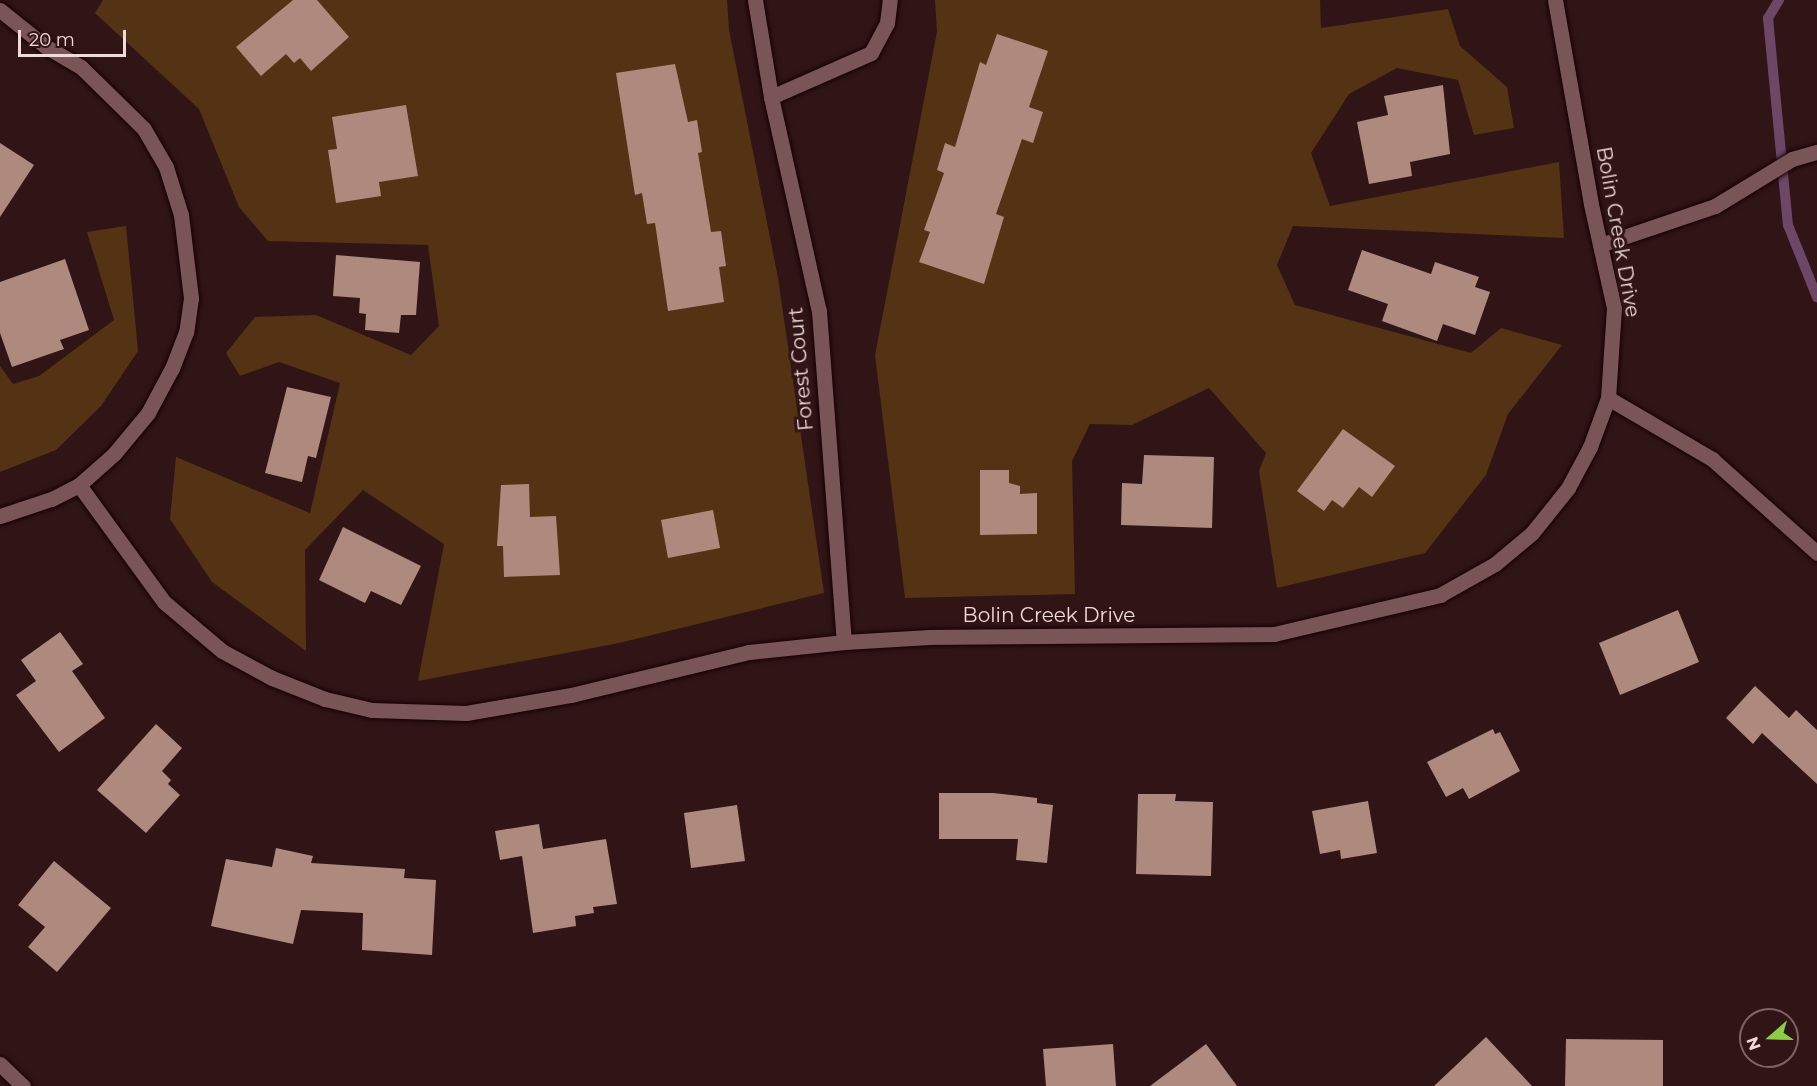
<!DOCTYPE html>
<html>
<head>
<meta charset="utf-8">
<style>
	body { margin:0 }
	#map { position:relative; width:1817px; height:1086px; overflow:hidden; background:#311416; font-family:Montserrat,sans-serif }
	div>[style] { position:absolute }
	[style*='--x'] { left:calc(var(--x)*1px); top:calc(var(--y)*1px); width:calc(var(--w)*1px); rotate:calc(var(--a)*1deg) }
	.green>* { inset:0; background:#533313 }
	.stream>* { height:10px; margin:-5px; padding:0 5px; transform-origin:5px; border-radius:5px; background:#6c4767 }
	.building>* { inset:0; background:#ae8a7e }
	.roads { filter:drop-shadow(0 0 2px #170103) drop-shadow(0 0 2px #170103) }
	.service>* { height:15px; margin:-7.5px; padding:0 7.5px; transform-origin:7.5px; border-radius:7.5px; background:#795557 }
	.minor>* { height:15px; margin:-7.5px; padding:0 7.5px; transform-origin:7.5px; border-radius:7.5px; background:#795557 }
	span { translate:-50% -50%; white-space:nowrap; text-align:center; line-height:1.15; -webkit-text-stroke:6px #311416; paint-order:stroke }
	.street-label { font-size:20px; color:#f0dbdb }
	.north { position:absolute; left:1739px; top:1008px; width:60px; height:60px; box-sizing:border-box; background:#311416; border:2px solid #7d6465; border-radius:50%; rotate:250deg; font-size:16px; font-weight:700; line-height:24px; text-align:center; color:#f0dbdb }
	.north::after { content:''; display:block; margin:auto; width:21px; height:27px; background:#8bce46; clip-path:polygon(50% 0,100% 100%,50% 72%,0 100%) }
	.scale { position:absolute; left:18px; top:30px; width:108px; height:27px; box-sizing:border-box; border:3px solid #f0dbdb; border-top:0; padding-left:8px; font-size:18px; line-height:21px; white-space:nowrap; color:#f0dbdb; -webkit-text-stroke:4px #311416; paint-order:stroke }
</style>
</head>
<body>
<div id="map">
	<div class="green">
		<div style="clip-path:polygon(103px 0,727px 0,729px 30px,778px 278px,824px 593px,619px 643px,418px 681px,444px 544px,363px 490px,305px 550px,306px 651px,212px 582px,170px 519px,176px 457px,310px 513px,340px 383px,279px 362px,240px 376px,226px 353px,255px 317px,316px 315px,411px 355px,439px 326px,428px 245px,268px 241px,239px 207px,199px 109px,95px 13px)"></div>
		<div style="clip-path:polygon(935px 0,1320px 0,1321px 28px,1448px 9px,1460px 46px,1507px 87px,1514px 128px,1474px 135px,1458px 80px,1397px 68px,1349px 94px,1311px 153px,1330px 206px,1559px 162px,1564px 238px,1293px 226px,1277px 265px,1295px 305px,1471px 353px,1501px 328px,1562px 345px,1508px 414px,1486px 475px,1425px 553px,1277px 588px,1259px 471px,1266px 453px,1209px 388px,1132px 425px,1090px 424px,1072px 461px,1075px 594px,905px 598px,875px 355px,937px 32px)"></div>
		<div style="clip-path:polygon(126px 226px,138px 351px,101px 406px,56px 450px,0 472px,0 366px,13px 384px,39px 376px,114px 320px,87px 232px)"></div>
	</div>
	<div class="stream">
		<div style="--x:1779;--y:0;--w:21;--a:121"></div>
		<div style="--x:1768;--y:18;--w:208;--a:84.5"></div>
		<div style="--x:1788;--y:225;--w:78;--a:68.1"></div>
	</div>
	<div class="building">
		<div style="clip-path:polygon(293px 0,317px 0,349px 37px,311px 71px,300px 58px,294px 63px,286px 54px,261px 76px,236px 47px)"></div>
		<div style="clip-path:polygon(997px 34px,1048px 51px,1029px 107px,1043px 112px,1033px 143px,1022px 139px,996px 214px,1004px 217px,984px 284px,919px 262px,930px 232px,924px 230px,944px 173px,937px 170px,945px 143px,955px 147px,980px 62px,986px 65px)"></div>
		<div style="clip-path:polygon(675px 64px,688px 122px,697px 120px,702px 152px,698px 153px,711px 232px,721px 231px,726px 266px,719px 267px,724px 302px,668px 311px,655px 223px,647px 224px,642px 193px,635px 195px,616px 73px)"></div>
		<div style="clip-path:polygon(1443px 85px,1450px 154px,1410px 162px,1412px 176px,1369px 184px,1357px 122px,1388px 115px,1384px 96px)"></div>
		<div style="clip-path:polygon(406px 105px,418px 176px,379px 182px,381px 196px,336px 203px,328px 150px,337px 149px,332px 117px)"></div>
		<div style="clip-path:polygon(0 143px,34px 165px,0 217px)"></div>
		<div style="clip-path:polygon(1362px 250px,1431px 274px,1435px 262px,1479px 277px,1475px 287px,1490px 292px,1475px 335px,1443px 324px,1437px 341px,1382px 321px,1388px 304px,1348px 290px)"></div>
		<div style="clip-path:polygon(336px 255px,420px 262px,416px 315px,401px 315px,399px 333px,365px 330px,366px 314px,359px 313px,360px 298px,333px 296px)"></div>
		<div style="clip-path:polygon(65px 259px,89px 330px,60px 340px,64px 349px,12px 367px,0 333px,0 282px)"></div>
		<div style="clip-path:polygon(287px 387px,331px 397px,316px 458px,308px 456px,302px 482px,265px 473px)"></div>
		<div style="clip-path:polygon(1343px 429px,1395px 466px,1372px 497px,1359px 487px,1343px 508px,1332px 500px,1324px 511px,1297px 491px)"></div>
		<div style="clip-path:polygon(1144px 455px,1214px 457px,1212px 528px,1121px 525px,1122px 483px,1142px 484px)"></div>
		<div style="clip-path:polygon(980px 470px,1009px 470px,1009px 483px,1020px 486px,1020px 494px,1037px 493px,1037px 534px,980px 535px)"></div>
		<div style="clip-path:polygon(529px 484px,530px 517px,556px 516px,560px 575px,504px 577px,503px 546px,497px 546px,501px 485px)"></div>
		<div style="clip-path:polygon(713px 510px,720px 548px,668px 558px,661px 520px)"></div>
		<div style="clip-path:polygon(343px 527px,421px 566px,401px 605px,371px 591px,365px 603px,319px 580px)"></div>
		<div style="clip-path:polygon(1678px 610px,1699px 662px,1620px 695px,1599px 643px)"></div>
		<div style="clip-path:polygon(60px 632px,83px 664px,72px 671px,105px 718px,59px 752px,16px 695px,36px 681px,21px 660px)"></div>
		<div style="clip-path:polygon(1755px 686px,1789px 718px,1796px 710px,1817px 730px,1817px 784px,1762px 733px,1753px 744px,1726px 718px)"></div>
		<div style="clip-path:polygon(156px 724px,182px 748px,162px 771px,171px 780px,168px 784px,180px 795px,146px 833px,97px 790px)"></div>
		<div style="clip-path:polygon(1493px 729px,1495px 734px,1500px 732px,1520px 771px,1469px 799px,1463px 788px,1446px 797px,1427px 762px)"></div>
		<div style="clip-path:polygon(939px 793px,993px 793px,1037px 798px,1037px 803px,1053px 805px,1047px 863px,1016px 860px,1018px 839px,939px 839px)"></div>
		<div style="clip-path:polygon(1138px 794px,1176px 794px,1175px 801px,1213px 802px,1211px 876px,1136px 874px)"></div>
		<div style="clip-path:polygon(1368px 801px,1377px 853px,1341px 859px,1340px 850px,1320px 854px,1312px 811px)"></div>
		<div style="clip-path:polygon(737px 805px,745px 861px,691px 868px,684px 813px)"></div>
		<div style="clip-path:polygon(539px 824px,543px 849px,606px 839px,617px 904px,593px 907px,594px 913px,575px 916px,576px 926px,533px 933px,522px 856px,500px 860px,495px 831px)"></div>
		<div style="clip-path:polygon(276px 848px,313px 856px,311px 863px,405px 869px,404px 878px,436px 880px,432px 955px,362px 950px,363px 913px,301px 910px,293px 944px,211px 926px,226px 859px,272px 867px)"></div>
		<div style="clip-path:polygon(54px 861px,111px 908px,57px 972px,28px 947px,45px 927px,18px 905px)"></div>
		<div style="clip-path:polygon(1486px 1037px,1532px 1086px,1434px 1086px)"></div>
		<div style="clip-path:polygon(1566px 1039px,1663px 1040px,1663px 1086px,1565px 1086px)"></div>
		<div style="clip-path:polygon(1113px 1044px,1116px 1086px,1046px 1086px,1043px 1049px)"></div>
		<div style="clip-path:polygon(1206px 1044px,1237px 1086px,1150px 1086px)"></div>
	</div>
	<div class="roads">
		<div class="service">
			<div style="--x:1600;--y:245;--w:121;--a:-18.7"></div>
			<div style="--x:1715;--y:206;--w:90;--a:-31.4"></div>
			<div style="--x:1792;--y:159;--w:26;--a:-16"></div>
		</div>
		<div class="minor">
			<div style="--x:755;--y:0;--w:98;--a:80.6"></div>
			<div style="--x:771;--y:97;--w:219;--a:77.4"></div>
			<div style="--x:819;--y:311;--w:332;--a:85.7"></div>
			<div style="--x:0;--y:10;--w:58;--a:38.7"></div>
			<div style="--x:45;--y:46;--w:42;--a:30.3"></div>
			<div style="--x:81;--y:67;--w:88;--a:44.5"></div>
			<div style="--x:144;--y:129;--w:44;--a:59.9"></div>
			<div style="--x:166;--y:167;--w:50;--a:72.6"></div>
			<div style="--x:181;--y:215;--w:84;--a:83.1"></div>
			<div style="--x:191;--y:298;--w:34;--a:98"></div>
			<div style="--x:186;--y:332;--w:39;--a:111"></div>
			<div style="--x:172;--y:368;--w:51;--a:118.1"></div>
			<div style="--x:148;--y:413;--w:53;--a:129.7"></div>
			<div style="--x:114;--y:454;--w:47;--a:138.5"></div>
			<div style="--x:79;--y:485;--w:31;--a:153"></div>
			<div style="--x:51;--y:499;--w:54;--a:161.6"></div>
			<div style="--x:771;--y:97;--w:109;--a:-23.7"></div>
			<div style="--x:871;--y:53;--w:34;--a:-62"></div>
			<div style="--x:887;--y:23;--w:23;--a:-83"></div>
			<div style="--x:1608;--y:398;--w:121;--a:30.4"></div>
			<div style="--x:1712;--y:459;--w:141;--a:41.8"></div>
			<div style="--x:79;--y:485;--w:145;--a:54"></div>
			<div style="--x:164;--y:602;--w:76;--a:40.2"></div>
			<div style="--x:222;--y:651;--w:57;--a:28.4"></div>
			<div style="--x:272;--y:678;--w:57;--a:21.6"></div>
			<div style="--x:325;--y:699;--w:48;--a:13.2"></div>
			<div style="--x:372;--y:710;--w:94;--a:1.8"></div>
			<div style="--x:466;--y:713;--w:107;--a:-9.7"></div>
			<div style="--x:571;--y:695;--w:183;--a:-13.6"></div>
			<div style="--x:749;--y:652;--w:96;--a:-6"></div>
			<div style="--x:844;--y:642;--w:86;--a:-3.3"></div>
			<div style="--x:930;--y:637;--w:344;--a:-0.5"></div>
			<div style="--x:1274;--y:634;--w:171;--a:-13.2"></div>
			<div style="--x:1440;--y:595;--w:63;--a:-29.4"></div>
			<div style="--x:1495;--y:564;--w:48;--a:-40"></div>
			<div style="--x:1532;--y:533;--w:58;--a:-51.3"></div>
			<div style="--x:1568;--y:488;--w:47;--a:-61.8"></div>
			<div style="--x:1590;--y:447;--w:52;--a:-69.8"></div>
			<div style="--x:1608;--y:398;--w:90;--a:-86.2"></div>
			<div style="--x:1614;--y:308;--w:107;--a:-102.5"></div>
			<div style="--x:1591;--y:204;--w:207;--a:-100"></div>
			<div style="--x:0;--y:1064;--w:32;--a:44"></div>
		</div>
	</div>
	<div class="street-label">
		<span style="left:1618px;top:232px;rotate:80deg">Bolin Creek Drive</span>
		<span style="left:801px;top:369px;rotate:-95deg">Forest Court</span>
		<span style="left:1049px;top:615px">Bolin Creek Drive</span>
	</div>
	<div class="north">N</div>
	<div class="scale">20 m</div>
</div>
</body>
</html>
